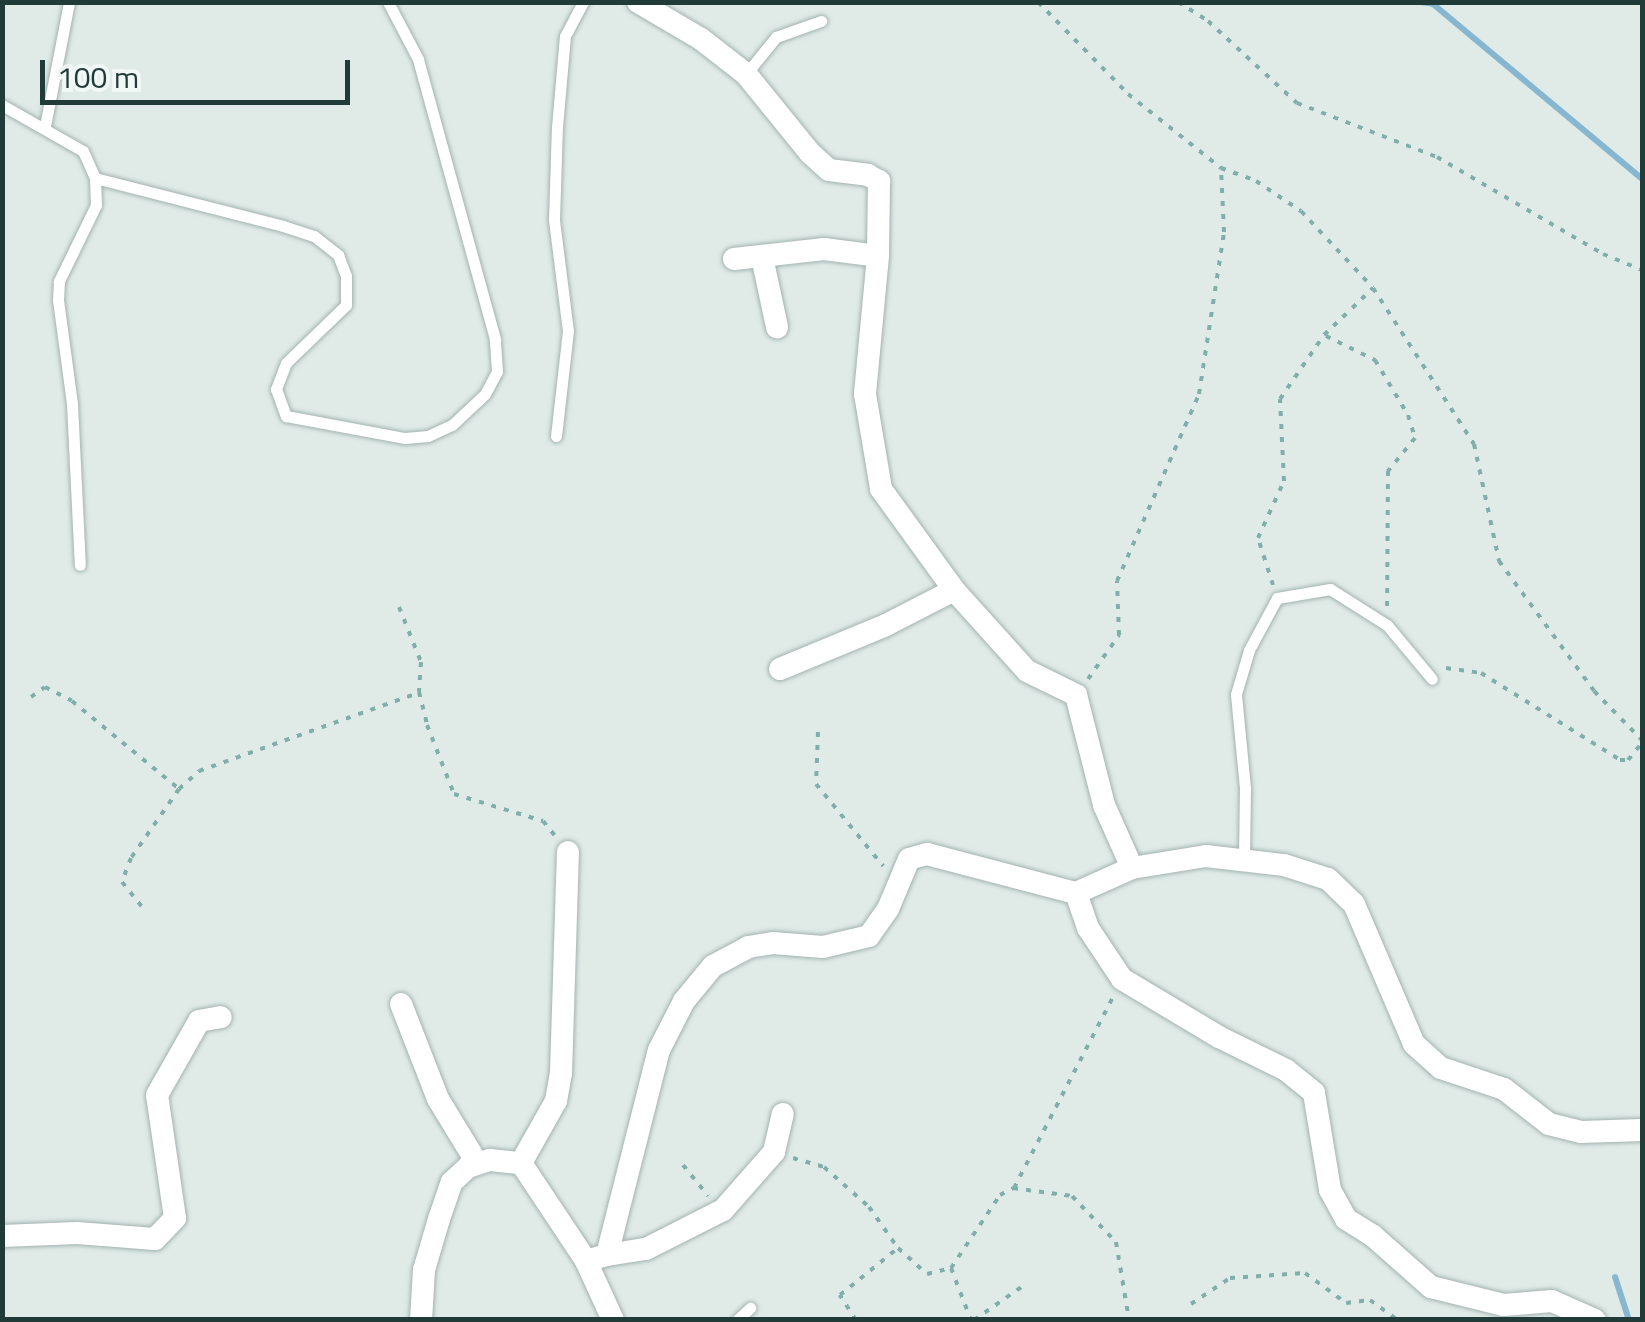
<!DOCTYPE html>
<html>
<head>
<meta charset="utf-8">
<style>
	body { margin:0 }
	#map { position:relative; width:1645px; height:1322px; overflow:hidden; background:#e0ebe8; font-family:"Titillium Web",sans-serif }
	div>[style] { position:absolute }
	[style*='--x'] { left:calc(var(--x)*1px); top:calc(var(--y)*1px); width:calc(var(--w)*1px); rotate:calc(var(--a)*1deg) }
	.stream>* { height:6px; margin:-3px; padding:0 3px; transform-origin:3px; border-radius:3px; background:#87b7d0 }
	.path>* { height:4px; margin-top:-2px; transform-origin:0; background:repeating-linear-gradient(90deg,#80aea9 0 5px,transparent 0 13px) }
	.roads { filter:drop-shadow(0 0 2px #a3b3b0) drop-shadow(0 0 2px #a3b3b0) }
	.service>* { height:11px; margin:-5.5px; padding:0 5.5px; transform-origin:5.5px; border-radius:5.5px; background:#fff }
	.minor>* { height:22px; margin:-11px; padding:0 11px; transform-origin:11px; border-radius:11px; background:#fff }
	span { translate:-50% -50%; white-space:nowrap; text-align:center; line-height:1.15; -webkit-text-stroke:10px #f0f7f5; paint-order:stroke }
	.frame { position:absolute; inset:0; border:5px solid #213b39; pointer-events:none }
	.scale { position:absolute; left:40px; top:60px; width:310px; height:45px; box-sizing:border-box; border:5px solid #213b39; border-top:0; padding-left:12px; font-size:30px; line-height:35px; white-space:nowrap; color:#213b39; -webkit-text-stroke:8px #f0f7f5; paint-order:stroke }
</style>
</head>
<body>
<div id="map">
	<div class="stream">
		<div style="--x:1421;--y:2;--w:12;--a:9"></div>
		<div style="--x:1433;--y:4;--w:273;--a:39.9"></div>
		<div style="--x:1615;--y:1277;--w:45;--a:72"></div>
	</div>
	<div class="path">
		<div style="--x:1038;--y:2;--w:129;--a:45.6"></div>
		<div style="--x:1128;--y:94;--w:119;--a:38.5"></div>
		<div style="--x:1221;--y:168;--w:37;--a:20"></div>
		<div style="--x:1256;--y:181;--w:54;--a:33.7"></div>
		<div style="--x:1301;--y:211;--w:105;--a:46.9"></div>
		<div style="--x:1373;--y:288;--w:186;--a:57.1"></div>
		<div style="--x:1474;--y:444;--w:120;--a:77.9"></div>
		<div style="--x:1499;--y:561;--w:161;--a:53.8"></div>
		<div style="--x:1594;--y:691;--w:69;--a:45.6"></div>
		<div style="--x:1178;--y:2;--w:36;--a:32"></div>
		<div style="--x:1208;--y:21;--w:121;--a:42.7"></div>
		<div style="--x:1297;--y:103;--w:150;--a:21.1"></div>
		<div style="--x:1437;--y:157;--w:192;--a:30.3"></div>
		<div style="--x:1603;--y:254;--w:42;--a:22.3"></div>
		<div style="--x:1326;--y:336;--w:55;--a:26.1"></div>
		<div style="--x:1375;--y:360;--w:64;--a:59"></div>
		<div style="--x:1408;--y:415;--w:24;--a:73"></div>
		<div style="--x:1415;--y:438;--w:43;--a:129.3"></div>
		<div style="--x:1388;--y:471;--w:135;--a:90.4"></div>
		<div style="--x:1273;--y:585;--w:49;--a:-107.7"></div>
		<div style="--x:1258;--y:538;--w:63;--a:-65.5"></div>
		<div style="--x:1284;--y:481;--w:82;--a:-92.8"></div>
		<div style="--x:1280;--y:399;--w:78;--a:-55.5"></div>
		<div style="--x:1324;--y:335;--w:68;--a:-43.8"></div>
		<div style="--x:399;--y:607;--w:59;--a:68.2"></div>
		<div style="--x:421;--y:662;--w:30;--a:94"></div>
		<div style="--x:419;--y:692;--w:34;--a:76"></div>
		<div style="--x:427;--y:725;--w:74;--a:68.6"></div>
		<div style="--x:454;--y:794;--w:93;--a:16.9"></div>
		<div style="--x:543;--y:821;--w:21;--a:51"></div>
		<div style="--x:1446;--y:668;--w:35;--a:8"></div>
		<div style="--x:1481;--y:673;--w:164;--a:32"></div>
		<div style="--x:1620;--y:760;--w:8;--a:0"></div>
		<div style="--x:1628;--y:760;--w:22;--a:-51"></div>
		<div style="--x:1088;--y:679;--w:54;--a:-54.8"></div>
		<div style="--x:1119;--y:635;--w:54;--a:-92.1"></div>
		<div style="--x:1117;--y:581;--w:204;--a:-66.3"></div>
		<div style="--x:1199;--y:394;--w:164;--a:-81.2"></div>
		<div style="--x:1224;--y:232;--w:64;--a:-92.7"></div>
		<div style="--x:31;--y:697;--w:17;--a:-36"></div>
		<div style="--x:45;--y:687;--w:30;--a:27"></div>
		<div style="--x:72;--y:701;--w:139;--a:39.4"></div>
		<div style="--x:179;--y:789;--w:84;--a:124.8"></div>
		<div style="--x:131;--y:858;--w:26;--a:111"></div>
		<div style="--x:122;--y:882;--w:33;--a:51"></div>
		<div style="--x:818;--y:732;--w:52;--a:92.2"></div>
		<div style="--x:816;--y:784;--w:106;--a:50.7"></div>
		<div style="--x:179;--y:789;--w:27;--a:-42"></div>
		<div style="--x:199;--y:771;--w:232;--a:-19.6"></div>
		<div style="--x:793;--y:1158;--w:32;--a:16"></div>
		<div style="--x:824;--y:1167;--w:60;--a:41.6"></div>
		<div style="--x:869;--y:1207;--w:50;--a:54.7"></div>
		<div style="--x:898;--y:1248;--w:39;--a:42"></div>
		<div style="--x:927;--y:1274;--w:25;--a:-14"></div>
		<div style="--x:951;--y:1268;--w:88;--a:-56.1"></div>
		<div style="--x:1000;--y:1195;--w:15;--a:-28"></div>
		<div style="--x:1013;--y:1188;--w:60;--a:7.7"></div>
		<div style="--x:1072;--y:1196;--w:64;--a:46.3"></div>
		<div style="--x:1116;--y:1242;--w:79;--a:80.5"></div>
		<div style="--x:683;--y:1165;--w:40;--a:51"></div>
		<div style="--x:1014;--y:1188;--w:215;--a:-62.6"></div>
		<div style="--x:951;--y:1268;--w:56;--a:69"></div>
		<div style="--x:1191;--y:1304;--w:47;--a:-33.7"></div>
		<div style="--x:1230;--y:1278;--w:75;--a:-3.8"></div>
		<div style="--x:1305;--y:1273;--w:51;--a:36.2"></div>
		<div style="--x:1346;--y:1303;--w:24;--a:-7"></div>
		<div style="--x:1370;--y:1300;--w:34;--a:36"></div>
		<div style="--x:856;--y:1320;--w:30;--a:-123"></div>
		<div style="--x:840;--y:1295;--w:75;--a:-39"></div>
		<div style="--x:974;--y:1320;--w:60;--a:-34.8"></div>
	</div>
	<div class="roads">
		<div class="service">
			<div style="--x:746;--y:74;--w:48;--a:-51"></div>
			<div style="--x:776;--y:37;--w:48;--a:-19.6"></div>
			<div style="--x:2;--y:105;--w:93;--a:29.6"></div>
			<div style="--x:83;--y:151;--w:30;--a:66"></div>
			<div style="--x:95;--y:178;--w:27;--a:88"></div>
			<div style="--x:96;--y:205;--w:85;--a:116"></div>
			<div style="--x:59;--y:281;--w:19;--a:93"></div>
			<div style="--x:58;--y:300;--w:105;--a:82.3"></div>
			<div style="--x:72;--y:404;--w:161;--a:87.2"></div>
			<div style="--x:45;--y:126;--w:126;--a:-79"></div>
			<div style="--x:95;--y:178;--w:194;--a:14.3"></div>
			<div style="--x:283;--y:226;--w:33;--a:18"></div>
			<div style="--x:314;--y:236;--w:31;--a:38"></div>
			<div style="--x:338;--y:255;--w:22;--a:69"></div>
			<div style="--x:346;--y:276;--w:29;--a:90"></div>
			<div style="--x:346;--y:305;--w:83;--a:136"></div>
			<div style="--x:286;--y:363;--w:28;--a:111"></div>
			<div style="--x:276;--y:389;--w:29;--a:70"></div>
			<div style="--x:286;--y:416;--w:121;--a:10.5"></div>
			<div style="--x:405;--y:438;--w:23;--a:-5"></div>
			<div style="--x:428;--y:436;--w:26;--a:-25"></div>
			<div style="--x:452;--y:425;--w:45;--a:-43.2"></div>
			<div style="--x:485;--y:394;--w:26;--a:-62"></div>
			<div style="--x:497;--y:371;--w:32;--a:-94"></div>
			<div style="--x:495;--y:339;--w:290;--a:-105.4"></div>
			<div style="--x:418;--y:59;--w:64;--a:-117.8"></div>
			<div style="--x:556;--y:436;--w:106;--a:-83.5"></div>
			<div style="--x:568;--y:331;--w:112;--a:-97.2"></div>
			<div style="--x:554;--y:220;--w:93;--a:-88.2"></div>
			<div style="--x:557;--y:127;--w:91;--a:-85"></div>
			<div style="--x:565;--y:36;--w:38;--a:-62"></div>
			<div style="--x:1244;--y:858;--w:70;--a:-89.2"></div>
			<div style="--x:1245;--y:788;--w:94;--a:-95.5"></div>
			<div style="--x:1236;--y:694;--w:46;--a:-73.5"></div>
			<div style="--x:1249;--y:650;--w:59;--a:-61.7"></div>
			<div style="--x:1277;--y:598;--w:54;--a:-9.6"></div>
			<div style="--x:1330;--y:589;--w:67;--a:32.3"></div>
			<div style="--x:1387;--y:625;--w:70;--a:50.2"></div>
			<div style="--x:737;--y:1320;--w:18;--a:-43"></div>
		</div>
		<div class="minor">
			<div style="--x:638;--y:2;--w:73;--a:30.4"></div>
			<div style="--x:701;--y:39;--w:57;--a:37.9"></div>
			<div style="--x:746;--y:74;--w:102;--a:51"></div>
			<div style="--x:810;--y:153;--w:25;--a:42"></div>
			<div style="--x:829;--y:170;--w:39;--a:7"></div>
			<div style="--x:868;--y:175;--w:13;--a:29"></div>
			<div style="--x:879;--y:181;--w:75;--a:90.8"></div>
			<div style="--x:878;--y:256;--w:139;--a:95.4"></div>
			<div style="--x:865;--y:394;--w:96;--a:80.4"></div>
			<div style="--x:881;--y:489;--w:125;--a:54.1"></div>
			<div style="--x:762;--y:257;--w:72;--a:77.9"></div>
			<div style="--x:734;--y:259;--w:91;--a:-6.3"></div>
			<div style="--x:824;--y:249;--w:54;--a:7.4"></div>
			<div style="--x:780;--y:669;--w:115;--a:-22.5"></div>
			<div style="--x:886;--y:625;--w:76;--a:-27.2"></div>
			<div style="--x:954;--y:590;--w:109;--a:48"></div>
			<div style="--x:1027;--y:671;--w:55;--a:26.1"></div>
			<div style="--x:1076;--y:695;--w:114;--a:75.7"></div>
			<div style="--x:1104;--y:805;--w:69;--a:66"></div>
			<div style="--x:1076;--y:893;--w:61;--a:-24.1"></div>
			<div style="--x:1132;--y:868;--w:75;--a:-9.2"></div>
			<div style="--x:1206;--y:856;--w:79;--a:6.6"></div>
			<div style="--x:1284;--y:865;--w:46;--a:17.7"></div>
			<div style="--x:1328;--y:879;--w:36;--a:44"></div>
			<div style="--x:1354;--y:904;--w:152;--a:66.8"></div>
			<div style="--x:1414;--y:1044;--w:36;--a:42"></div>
			<div style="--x:1441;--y:1068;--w:66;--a:18.4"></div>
			<div style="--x:1504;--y:1089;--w:57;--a:37.9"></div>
			<div style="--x:1549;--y:1124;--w:33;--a:14"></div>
			<div style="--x:1581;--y:1132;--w:61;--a:-1.9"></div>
			<div style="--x:401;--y:1004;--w:102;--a:68.7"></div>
			<div style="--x:438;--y:1099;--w:75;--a:58.6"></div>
			<div style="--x:521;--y:1163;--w:71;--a:-60.6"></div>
			<div style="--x:556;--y:1101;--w:28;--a:-80"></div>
			<div style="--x:561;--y:1073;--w:221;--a:-88.2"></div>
			<div style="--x:2;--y:1236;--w:75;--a:-2.3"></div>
			<div style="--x:77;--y:1233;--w:78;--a:4.4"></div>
			<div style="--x:155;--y:1239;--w:29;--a:-46"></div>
			<div style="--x:175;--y:1218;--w:124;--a:-98.3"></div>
			<div style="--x:157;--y:1095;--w:85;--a:-60.4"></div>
			<div style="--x:199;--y:1021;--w:22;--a:-10"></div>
			<div style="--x:607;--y:1255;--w:39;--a:-9"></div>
			<div style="--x:646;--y:1249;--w:86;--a:-26.9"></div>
			<div style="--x:723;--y:1210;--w:77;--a:-48.7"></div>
			<div style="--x:774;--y:1152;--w:39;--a:-77"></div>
			<div style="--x:586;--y:1261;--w:65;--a:65.4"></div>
			<div style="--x:421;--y:1320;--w:50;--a:-86.6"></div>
			<div style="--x:424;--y:1270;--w:53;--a:-73.6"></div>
			<div style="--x:439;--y:1219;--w:39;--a:-71"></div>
			<div style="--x:452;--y:1182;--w:22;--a:-43"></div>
			<div style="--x:468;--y:1167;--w:23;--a:-18"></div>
			<div style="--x:490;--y:1160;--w:31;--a:6"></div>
			<div style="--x:521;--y:1163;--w:118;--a:56.4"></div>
			<div style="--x:586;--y:1261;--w:22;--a:-16"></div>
			<div style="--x:607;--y:1255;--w:211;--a:-75.8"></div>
			<div style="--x:659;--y:1050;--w:55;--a:-63"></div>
			<div style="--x:684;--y:1001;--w:45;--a:-50.4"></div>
			<div style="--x:713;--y:966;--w:40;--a:-28"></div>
			<div style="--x:748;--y:947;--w:25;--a:-9"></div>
			<div style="--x:773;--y:943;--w:50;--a:4.6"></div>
			<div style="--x:823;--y:947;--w:47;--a:-13.4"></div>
			<div style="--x:869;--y:936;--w:33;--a:-55"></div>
			<div style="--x:888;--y:909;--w:54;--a:-67.2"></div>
			<div style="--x:909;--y:859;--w:19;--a:-16"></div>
			<div style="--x:927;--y:854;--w:154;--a:14.7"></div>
			<div style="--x:1076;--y:893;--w:37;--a:71"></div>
			<div style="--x:1088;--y:928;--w:61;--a:56.3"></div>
			<div style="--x:1122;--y:979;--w:113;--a:30.9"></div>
			<div style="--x:1219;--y:1037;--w:75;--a:26.2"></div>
			<div style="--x:1286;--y:1070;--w:36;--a:39"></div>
			<div style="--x:1314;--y:1093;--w:98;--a:80.6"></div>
			<div style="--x:1330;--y:1190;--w:33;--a:61"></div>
			<div style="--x:1346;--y:1219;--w:31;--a:32"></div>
			<div style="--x:1372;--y:1235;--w:79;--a:41.4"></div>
			<div style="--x:1431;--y:1287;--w:75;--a:13.9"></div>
			<div style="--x:1504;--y:1305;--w:48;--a:-4.8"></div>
			<div style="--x:1552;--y:1301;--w:47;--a:23.8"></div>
		</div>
	</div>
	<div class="frame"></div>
	<div class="scale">100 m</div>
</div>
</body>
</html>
